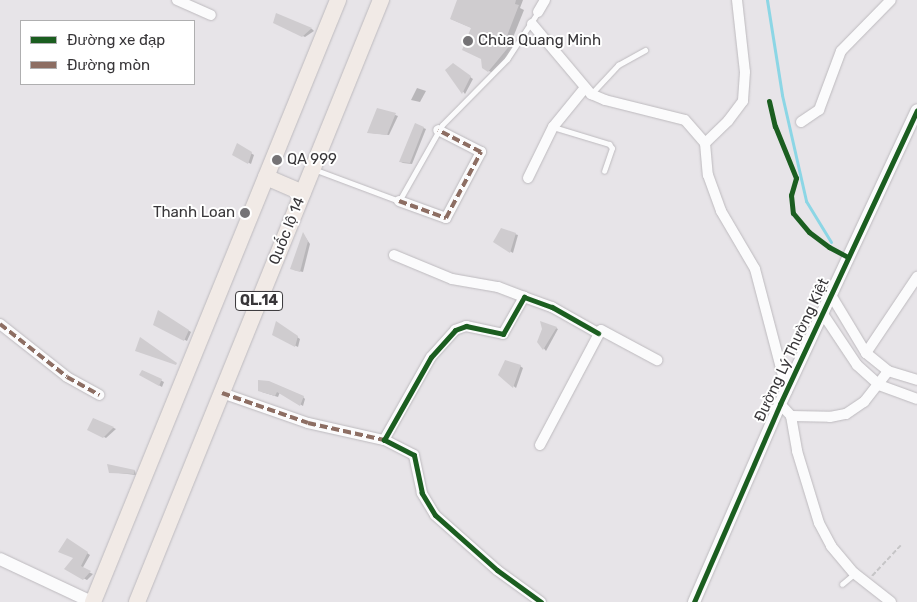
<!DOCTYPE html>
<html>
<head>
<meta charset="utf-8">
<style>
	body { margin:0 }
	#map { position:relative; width:917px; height:602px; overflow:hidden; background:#e7e4e8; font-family:Rubik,sans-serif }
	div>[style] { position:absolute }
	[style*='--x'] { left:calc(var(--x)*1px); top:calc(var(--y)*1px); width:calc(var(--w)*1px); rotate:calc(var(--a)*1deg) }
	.shadow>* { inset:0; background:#0003 }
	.stream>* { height:3px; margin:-1.5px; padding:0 1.5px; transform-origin:1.5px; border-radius:1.5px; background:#8cd6e5 }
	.building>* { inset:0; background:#cfcccf }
	.path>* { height:2px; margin-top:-1px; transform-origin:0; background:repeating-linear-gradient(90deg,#c6c5c7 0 5px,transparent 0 7.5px) }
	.roads { filter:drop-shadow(0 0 1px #bdbabe) drop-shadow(0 0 1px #bdbabe) }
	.service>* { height:5px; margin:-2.5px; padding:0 2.5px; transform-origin:2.5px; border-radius:2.5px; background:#fbfbfc }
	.minor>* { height:10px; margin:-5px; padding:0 5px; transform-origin:5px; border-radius:5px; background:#fbfbfc }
	.tertiary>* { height:12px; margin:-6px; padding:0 6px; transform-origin:6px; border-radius:6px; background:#fbfbfc }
	.trunk>* { height:16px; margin:-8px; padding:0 8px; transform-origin:8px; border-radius:8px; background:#f1eae6 }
	.quiet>* { height:4px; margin-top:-2px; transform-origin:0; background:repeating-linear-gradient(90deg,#8d6e63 0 8px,transparent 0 12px) }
	.cycleway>* { height:5px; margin:-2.5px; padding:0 2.5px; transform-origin:2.5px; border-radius:2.5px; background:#1b5e20 }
	.dots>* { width:14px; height:14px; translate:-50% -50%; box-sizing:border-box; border:2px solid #fff; border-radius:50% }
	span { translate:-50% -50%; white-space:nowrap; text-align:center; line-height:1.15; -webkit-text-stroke:4px #fff; paint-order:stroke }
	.shield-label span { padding:1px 4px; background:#fff; border:1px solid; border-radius:4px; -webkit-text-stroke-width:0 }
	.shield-label { font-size:14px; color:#383639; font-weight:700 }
	.poi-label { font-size:15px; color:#383639 }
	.left { translate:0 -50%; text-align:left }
	.right { translate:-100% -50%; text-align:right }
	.street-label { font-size:15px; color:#383639 }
	.legend { position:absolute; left:20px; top:20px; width:175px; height:65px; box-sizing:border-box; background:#fff; border:1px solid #afafb0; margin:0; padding:6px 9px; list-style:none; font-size:15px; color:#383639 }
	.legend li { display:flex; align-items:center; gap:10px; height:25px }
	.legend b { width:25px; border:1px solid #afafb0 }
</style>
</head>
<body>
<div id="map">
	<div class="shadow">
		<div style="clip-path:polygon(459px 0,523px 0,520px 8px,524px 10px,510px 45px,516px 49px,495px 74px,489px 71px,472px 28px,451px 19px)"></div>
		<div style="clip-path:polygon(277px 15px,312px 29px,314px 31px,305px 37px,274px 22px)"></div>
		<div style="clip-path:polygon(456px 67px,473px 79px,465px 94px,447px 70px)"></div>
		<div style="clip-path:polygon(417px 88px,426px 91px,420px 102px,411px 100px)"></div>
		<div style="clip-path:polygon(378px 109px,398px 116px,389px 135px,371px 133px)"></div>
		<div style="clip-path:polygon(416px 125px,426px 129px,412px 164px,403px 163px,401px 162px)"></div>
		<div style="clip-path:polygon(238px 145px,254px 155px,251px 164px,234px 155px)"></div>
		<div style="clip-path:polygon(502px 230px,518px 235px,513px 253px,495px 242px)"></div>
		<div style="clip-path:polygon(303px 234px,310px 244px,303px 272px,294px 270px)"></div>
		<div style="clip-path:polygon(159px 312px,191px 332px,187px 341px,154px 324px)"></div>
		<div style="clip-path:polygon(277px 323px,300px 339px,298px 347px,276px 336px)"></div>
		<div style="clip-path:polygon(556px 328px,558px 329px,546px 351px,539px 342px)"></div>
		<div style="clip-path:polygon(520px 366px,523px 368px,516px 388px,500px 375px)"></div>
		<div style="clip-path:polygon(143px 371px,164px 382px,162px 387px,141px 375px)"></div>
		<div style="clip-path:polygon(259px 381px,303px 397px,305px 399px,303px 406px,280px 392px,278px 397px,262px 392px)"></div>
		<div style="clip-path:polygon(94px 419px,116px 429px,106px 438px,89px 429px)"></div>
		<div style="clip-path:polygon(135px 471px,136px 475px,110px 472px)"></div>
		<div style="clip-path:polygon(67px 539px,90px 555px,82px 569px,93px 574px,87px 580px,66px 569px,75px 558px)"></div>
	</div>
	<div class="stream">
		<div style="--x:767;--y:0;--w:96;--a:81"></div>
		<div style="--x:782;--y:95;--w:109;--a:77.2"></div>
		<div style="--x:806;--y:201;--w:48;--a:58.6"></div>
	</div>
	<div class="building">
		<div style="clip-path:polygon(457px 0,516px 0,515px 4px,519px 5px,505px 41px,511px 44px,488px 72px,482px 68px,481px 59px,462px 50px,471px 28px,450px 19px)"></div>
		<div style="clip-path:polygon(276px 13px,312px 28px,302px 37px,273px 23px)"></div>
		<div style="clip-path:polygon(453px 63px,471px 76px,462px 94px,445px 70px)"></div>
		<div style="clip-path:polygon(377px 108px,396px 113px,387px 135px,367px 133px)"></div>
		<div style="clip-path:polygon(415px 123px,424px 127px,410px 163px,399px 162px)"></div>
		<div style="clip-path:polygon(237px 143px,252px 152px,248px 164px,232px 155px)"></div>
		<div style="clip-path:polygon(501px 228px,516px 233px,510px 253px,493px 242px)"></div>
		<div style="clip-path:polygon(303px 232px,308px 241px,300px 272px,290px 269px)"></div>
		<div style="clip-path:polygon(158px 310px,189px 330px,184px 341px,153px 325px)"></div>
		<div style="clip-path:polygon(276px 321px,298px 336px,295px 347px,272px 335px)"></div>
		<div style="clip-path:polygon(540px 321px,557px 327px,543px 350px,537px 342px,542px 329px)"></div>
		<div style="clip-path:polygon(140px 337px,177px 363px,176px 365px,135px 351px)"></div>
		<div style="clip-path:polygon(505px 360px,521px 365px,513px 388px,498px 375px)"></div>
		<div style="clip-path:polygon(142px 370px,162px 379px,159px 386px,139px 375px)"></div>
		<div style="clip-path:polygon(258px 380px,269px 381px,304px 396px,300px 406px,277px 392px,275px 396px,258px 391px)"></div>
		<div style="clip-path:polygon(93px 418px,114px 427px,103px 438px,87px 430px)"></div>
		<div style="clip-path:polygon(107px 464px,135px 470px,134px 474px,109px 473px)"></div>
		<div style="clip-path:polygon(67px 538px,88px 552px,81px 566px,91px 571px,83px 580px,64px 569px,73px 558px,58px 552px)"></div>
	</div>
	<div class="path">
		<div style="--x:872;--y:576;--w:42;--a:-46.9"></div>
	</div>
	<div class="roads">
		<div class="service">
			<div style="--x:591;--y:94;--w:40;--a:-47"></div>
			<div style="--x:618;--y:65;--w:31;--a:-29"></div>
			<div style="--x:553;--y:127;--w:59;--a:16.9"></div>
			<div style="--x:609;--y:144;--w:5;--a:53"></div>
			<div style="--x:612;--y:148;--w:24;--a:109"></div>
			<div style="--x:316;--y:170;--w:89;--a:20.5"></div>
			<div style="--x:399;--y:201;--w:87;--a:-60.5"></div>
			<div style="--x:442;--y:125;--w:93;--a:-45.4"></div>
			<div style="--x:507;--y:59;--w:56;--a:-56.6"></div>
			<div style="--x:842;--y:584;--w:16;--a:-40"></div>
		</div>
		<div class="minor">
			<div style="--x:177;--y:0;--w:37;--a:24"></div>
			<div style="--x:737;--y:0;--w:72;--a:83.7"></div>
			<div style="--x:745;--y:72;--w:29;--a:94"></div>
			<div style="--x:743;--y:101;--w:25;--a:127"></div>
			<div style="--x:728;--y:121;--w:32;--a:136"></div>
			<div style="--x:705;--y:143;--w:32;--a:85"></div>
			<div style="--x:708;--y:175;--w:38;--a:70"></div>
			<div style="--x:721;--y:211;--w:67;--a:59.6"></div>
			<div style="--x:755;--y:269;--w:126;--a:75.3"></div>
			<div style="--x:538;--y:12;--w:14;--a:-60"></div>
			<div style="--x:532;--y:24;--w:92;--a:49.9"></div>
			<div style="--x:591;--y:94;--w:15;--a:23"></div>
			<div style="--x:605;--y:100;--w:82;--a:14"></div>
			<div style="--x:685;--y:120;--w:30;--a:49"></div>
			<div style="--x:801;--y:122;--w:22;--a:-34"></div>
			<div style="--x:819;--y:110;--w:63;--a:-69.6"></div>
			<div style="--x:841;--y:51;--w:71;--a:-45.6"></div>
			<div style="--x:528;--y:178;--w:57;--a:-63.9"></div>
			<div style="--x:553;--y:127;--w:49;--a:-50.8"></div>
			<div style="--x:399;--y:201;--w:50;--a:19.9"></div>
			<div style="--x:446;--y:218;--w:75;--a:-62.1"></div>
			<div style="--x:481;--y:152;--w:48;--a:-152.9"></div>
			<div style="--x:394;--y:255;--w:63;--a:22.5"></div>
			<div style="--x:452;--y:279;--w:47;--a:9.9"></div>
			<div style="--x:498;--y:287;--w:28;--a:21"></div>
			<div style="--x:831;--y:295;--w:68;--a:58.9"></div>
			<div style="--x:866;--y:353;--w:28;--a:39"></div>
			<div style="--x:888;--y:371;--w:30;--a:17"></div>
			<div style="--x:823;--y:314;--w:61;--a:56.3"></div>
			<div style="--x:857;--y:365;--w:30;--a:42"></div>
			<div style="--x:879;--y:385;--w:40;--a:20.2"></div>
			<div style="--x:0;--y:324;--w:85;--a:38.3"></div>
			<div style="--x:67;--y:377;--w:37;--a:29"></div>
			<div style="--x:866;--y:353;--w:92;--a:-56.1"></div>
			<div style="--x:222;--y:393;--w:91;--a:19.2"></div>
			<div style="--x:308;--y:423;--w:78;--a:12.6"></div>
			<div style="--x:780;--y:404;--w:16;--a:47"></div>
			<div style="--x:791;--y:416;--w:36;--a:80"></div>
			<div style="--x:797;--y:451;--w:75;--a:73"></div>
			<div style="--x:819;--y:523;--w:26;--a:62"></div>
			<div style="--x:831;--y:546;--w:35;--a:50"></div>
			<div style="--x:854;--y:573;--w:47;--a:38.1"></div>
			<div style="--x:791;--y:416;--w:39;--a:1"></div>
			<div style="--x:830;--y:417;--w:16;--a:-11"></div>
			<div style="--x:846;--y:414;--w:22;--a:-34"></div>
			<div style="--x:864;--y:402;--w:39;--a:-52"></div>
			<div style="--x:540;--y:445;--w:130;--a:-62.1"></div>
			<div style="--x:601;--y:330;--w:64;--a:28.2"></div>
			<div style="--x:541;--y:602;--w:54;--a:-144"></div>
			<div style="--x:497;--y:570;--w:83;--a:-138.4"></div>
			<div style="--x:435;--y:515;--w:26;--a:-121"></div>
			<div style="--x:422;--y:493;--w:39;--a:-102"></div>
			<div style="--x:414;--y:455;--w:34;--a:-153"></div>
			<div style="--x:384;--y:440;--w:95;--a:-60.5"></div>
			<div style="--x:431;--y:357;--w:36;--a:-48"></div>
			<div style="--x:455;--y:330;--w:12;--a:-20"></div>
			<div style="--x:466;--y:326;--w:38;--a:12"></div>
			<div style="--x:503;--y:334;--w:43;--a:-60.4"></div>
			<div style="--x:524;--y:297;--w:30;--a:20"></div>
			<div style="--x:552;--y:307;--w:53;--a:29.5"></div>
		</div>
		<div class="tertiary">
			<div style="--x:0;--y:559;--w:102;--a:25.1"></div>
			<div style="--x:694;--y:602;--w:216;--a:-66.5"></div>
			<div style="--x:780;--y:404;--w:324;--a:-65"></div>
		</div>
		<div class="trunk">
			<div style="--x:266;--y:177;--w:40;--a:23.4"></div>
			<div style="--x:93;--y:602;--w:650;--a:-67.85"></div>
			<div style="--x:137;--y:602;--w:650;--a:-67.94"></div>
		</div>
	</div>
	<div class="quiet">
		<div style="--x:399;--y:201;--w:50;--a:19.9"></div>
		<div style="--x:446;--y:218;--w:75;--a:-62.1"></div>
		<div style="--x:481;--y:152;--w:48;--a:-152.9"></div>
		<div style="--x:0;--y:324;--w:85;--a:38.3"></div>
		<div style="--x:67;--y:377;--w:37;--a:29"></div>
		<div style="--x:222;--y:393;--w:91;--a:19.2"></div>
		<div style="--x:308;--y:423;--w:78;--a:12.6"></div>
	</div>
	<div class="cycleway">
		<div style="--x:769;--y:101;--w:26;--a:77"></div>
		<div style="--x:775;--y:126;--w:56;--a:68"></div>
		<div style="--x:796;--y:178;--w:18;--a:106"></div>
		<div style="--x:791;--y:195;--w:18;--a:84"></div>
		<div style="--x:793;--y:213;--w:25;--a:50"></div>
		<div style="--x:809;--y:232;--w:25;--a:37"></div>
		<div style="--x:829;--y:247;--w:21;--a:28"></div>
		<div style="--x:541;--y:602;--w:54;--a:-144"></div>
		<div style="--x:497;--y:570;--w:83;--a:-138.4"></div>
		<div style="--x:435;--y:515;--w:26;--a:-121"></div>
		<div style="--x:422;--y:493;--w:39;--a:-102"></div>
		<div style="--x:414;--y:455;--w:34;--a:-153"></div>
		<div style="--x:384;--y:440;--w:95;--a:-60.5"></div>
		<div style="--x:431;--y:357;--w:36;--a:-48"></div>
		<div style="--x:455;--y:330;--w:12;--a:-20"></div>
		<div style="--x:466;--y:326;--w:38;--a:12"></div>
		<div style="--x:503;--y:334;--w:43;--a:-60.4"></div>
		<div style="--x:524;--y:297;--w:30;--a:20"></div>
		<div style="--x:552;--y:307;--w:53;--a:29.5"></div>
		<div style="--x:694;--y:602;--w:216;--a:-66.5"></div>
		<div style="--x:780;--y:404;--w:324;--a:-65"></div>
	</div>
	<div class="dots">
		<div style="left:468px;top:41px;background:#757376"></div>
		<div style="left:277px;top:160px;background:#757376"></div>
		<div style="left:245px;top:213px;background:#757376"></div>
	</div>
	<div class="shield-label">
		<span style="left:259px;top:301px">QL.14</span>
	</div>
	<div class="poi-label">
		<span class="left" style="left:478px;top:41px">Chùa Quang Minh</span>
		<span class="left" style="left:287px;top:160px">QA 999</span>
		<span class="right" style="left:235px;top:213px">Thanh Loan</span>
	</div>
	<div class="street-label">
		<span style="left:287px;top:231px;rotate:-68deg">Quốc lộ 14</span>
		<span style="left:792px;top:350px;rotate:-65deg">Đường Lý Thường Kiệt</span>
	</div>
	<ul class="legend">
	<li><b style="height:6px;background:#1b5e20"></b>Đường xe đạp</li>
	<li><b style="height:6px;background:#8d6e63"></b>Đường mòn</li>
	</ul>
</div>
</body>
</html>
